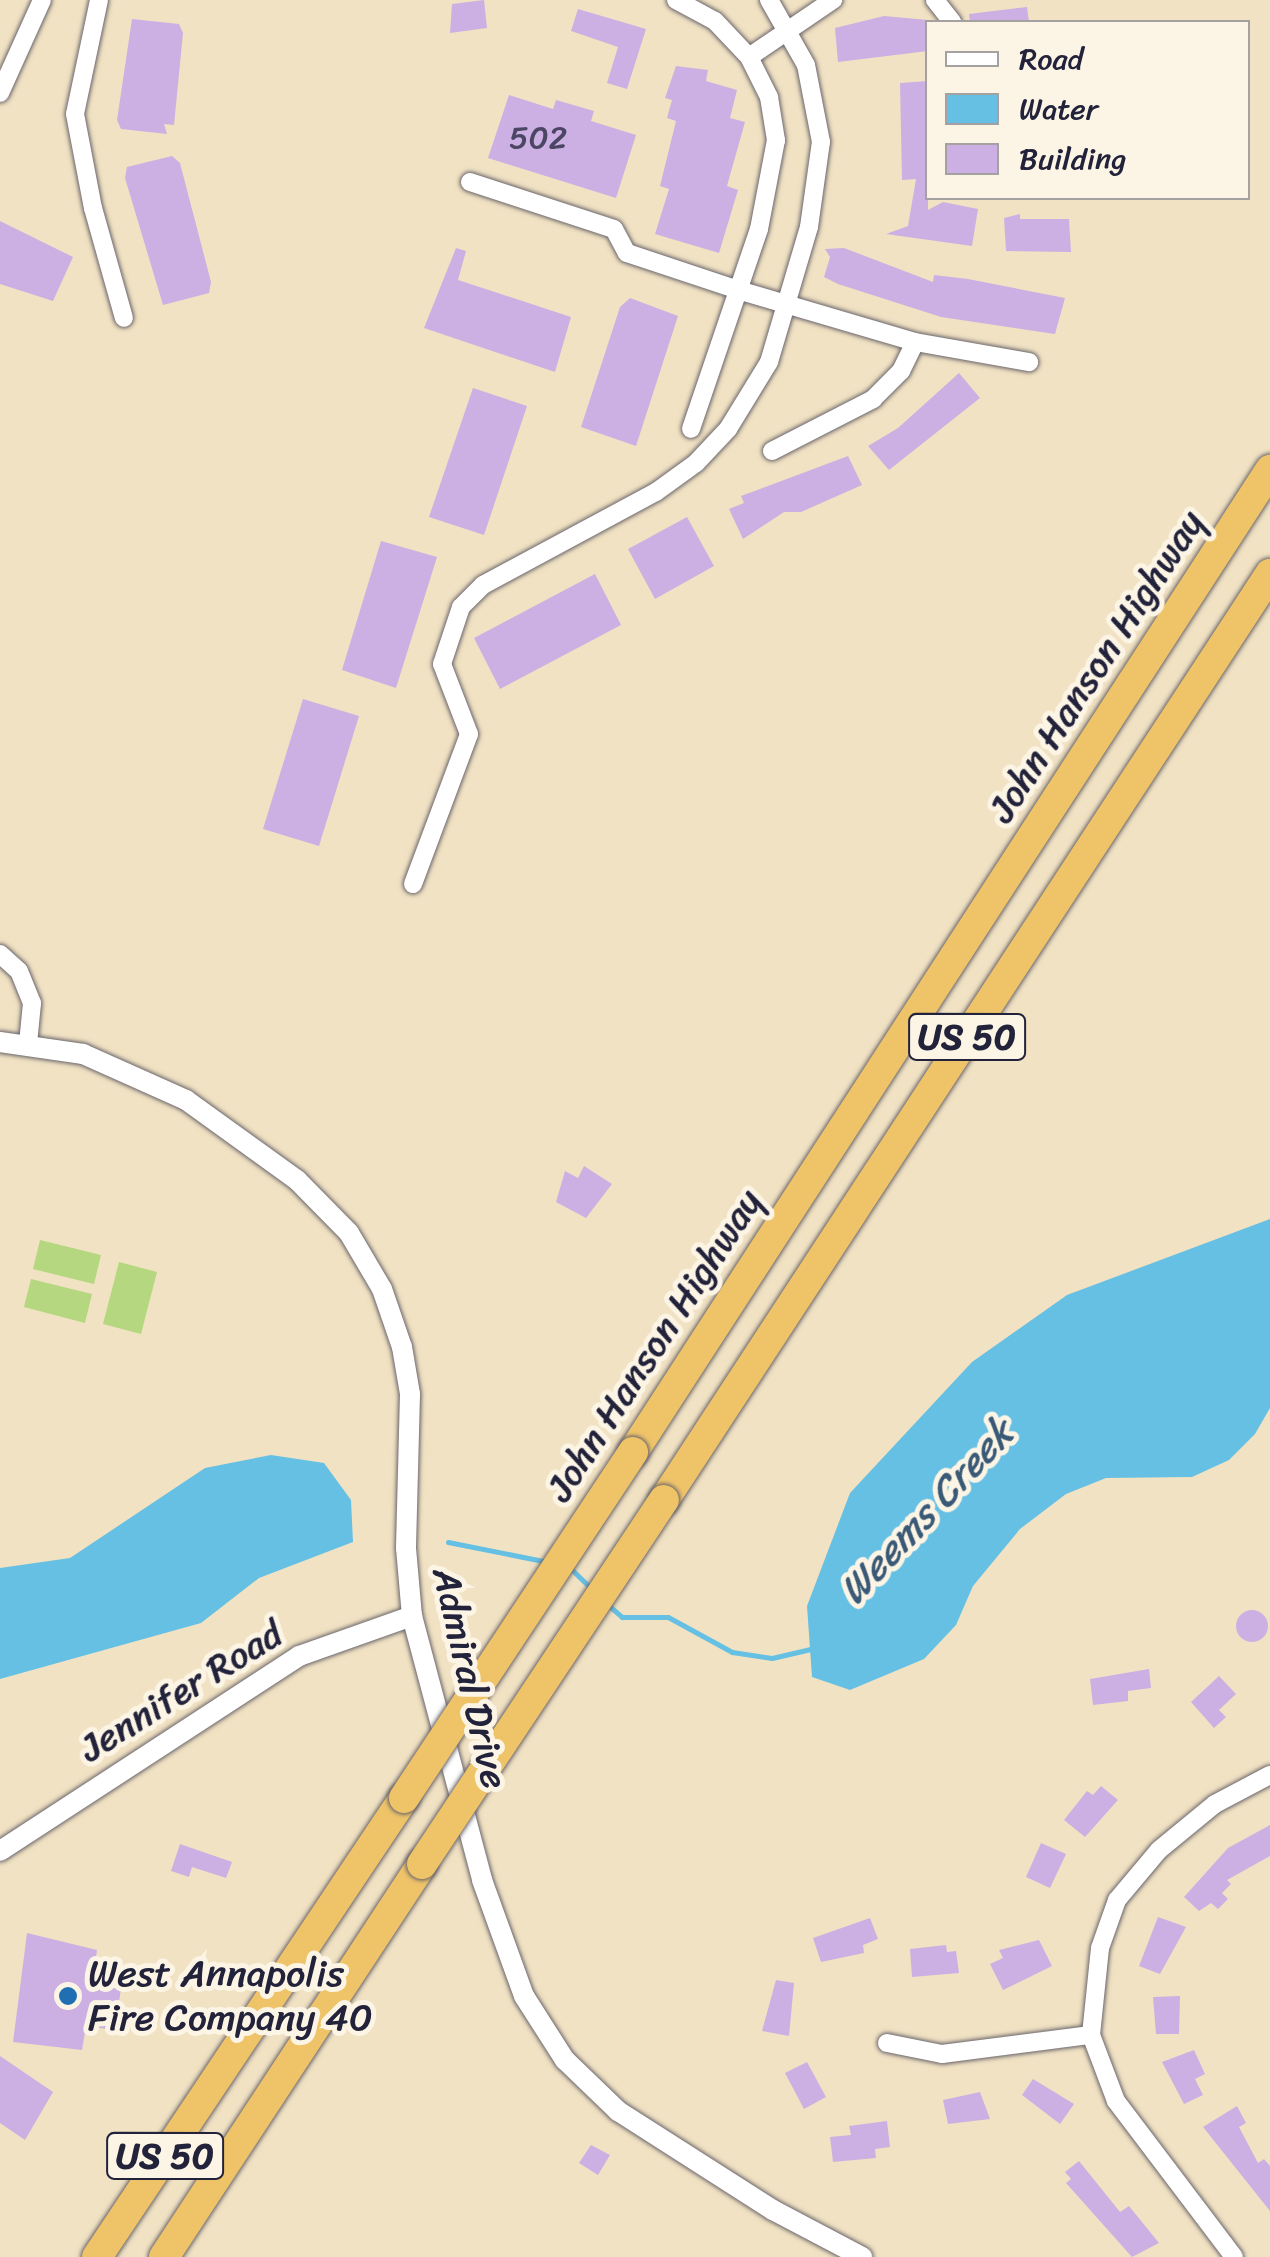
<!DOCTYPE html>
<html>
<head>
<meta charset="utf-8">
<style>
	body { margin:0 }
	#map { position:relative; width:1270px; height:2257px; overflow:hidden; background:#f1e2c3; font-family:Sriracha,sans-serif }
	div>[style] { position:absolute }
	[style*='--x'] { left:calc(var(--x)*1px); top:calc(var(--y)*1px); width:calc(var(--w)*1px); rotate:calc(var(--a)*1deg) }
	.green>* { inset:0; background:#b4d77f }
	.water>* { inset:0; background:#66c0e4 }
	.stream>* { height:5px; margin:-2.5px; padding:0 2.5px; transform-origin:2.5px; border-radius:2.5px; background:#66c0e4 }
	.building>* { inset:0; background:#ccb0e3 }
	.round { border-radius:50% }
	.roads { filter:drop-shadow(0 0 2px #6a656b) drop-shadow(0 0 2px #6a656b) }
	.minor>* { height:18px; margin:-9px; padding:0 9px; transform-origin:9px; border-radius:9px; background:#fff }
	.tertiary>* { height:20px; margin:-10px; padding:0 10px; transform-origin:10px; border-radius:10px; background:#fff }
	.motorway>* { height:30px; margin:-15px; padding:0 15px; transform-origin:15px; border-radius:15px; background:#efc469 }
	.bridges { filter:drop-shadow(0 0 2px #6a656b) drop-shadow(0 0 2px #6a656b) }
	.motorway-bridge>* { height:30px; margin:-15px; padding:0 15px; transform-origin:15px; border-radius:15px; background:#efc469 }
	.dots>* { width:28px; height:28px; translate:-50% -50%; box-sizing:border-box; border:5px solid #fcf5e5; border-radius:50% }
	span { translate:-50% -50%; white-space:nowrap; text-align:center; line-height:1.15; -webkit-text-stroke:10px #fcf5e5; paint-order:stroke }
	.number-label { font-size:32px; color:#4c4665 }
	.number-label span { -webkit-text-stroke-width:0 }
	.shield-label span { padding:2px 8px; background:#fcf5e5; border:2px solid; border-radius:8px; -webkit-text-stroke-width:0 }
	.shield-label { font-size:35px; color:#22223b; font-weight:700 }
	.street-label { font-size:38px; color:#22223b }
	.poi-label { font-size:38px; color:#22223b }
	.left { translate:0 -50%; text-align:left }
	.water-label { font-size:40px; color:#3a5976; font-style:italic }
	.legend { position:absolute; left:925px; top:20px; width:325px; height:180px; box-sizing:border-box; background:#fcf5e5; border:2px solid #a5a1a1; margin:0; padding:12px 18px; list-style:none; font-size:30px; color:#22223b }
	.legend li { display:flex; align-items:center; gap:20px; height:50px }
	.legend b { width:50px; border:2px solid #a5a1a1 }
</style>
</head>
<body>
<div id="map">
	<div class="green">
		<div style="clip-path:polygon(40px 1240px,101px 1255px,94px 1284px,33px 1269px)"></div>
		<div style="clip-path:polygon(119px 1262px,157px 1272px,141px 1334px,103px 1324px)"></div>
		<div style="clip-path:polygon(31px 1279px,92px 1294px,85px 1323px,24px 1307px)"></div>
	</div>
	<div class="water">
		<div style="clip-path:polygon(1270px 1219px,1270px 1408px,1255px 1434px,1229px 1460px,1192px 1477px,1106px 1478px,1066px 1494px,1020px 1529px,973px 1586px,956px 1625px,924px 1659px,850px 1690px,812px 1677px,807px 1606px,850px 1493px,972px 1362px,1067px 1295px)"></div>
		<div style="clip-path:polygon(271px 1455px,324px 1463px,351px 1500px,353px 1542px,259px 1578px,201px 1623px,0 1679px,0 1568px,70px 1558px,205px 1468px)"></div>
	</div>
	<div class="stream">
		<div style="--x:448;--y:1542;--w:102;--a:11.3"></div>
		<div style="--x:568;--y:1566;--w:33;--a:44"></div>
		<div style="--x:607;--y:1604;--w:20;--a:41"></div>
		<div style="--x:622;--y:1617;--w:46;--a:0"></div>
		<div style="--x:668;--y:1617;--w:73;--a:28.7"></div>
		<div style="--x:732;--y:1652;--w:40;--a:8.5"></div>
		<div style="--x:772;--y:1658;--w:44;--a:-13.1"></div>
	</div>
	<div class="building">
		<div style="clip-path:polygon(484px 0,487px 28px,450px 33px,452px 4px)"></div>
		<div style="clip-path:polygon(1027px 7px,1029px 22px,970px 22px,969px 14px)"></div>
		<div style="clip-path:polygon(578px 9px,646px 29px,627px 89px,607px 83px,618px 47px,571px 31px)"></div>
		<div style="clip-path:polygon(884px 16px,928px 20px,928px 51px,838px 62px,835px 28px)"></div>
		<div style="clip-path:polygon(132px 19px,179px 24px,183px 33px,174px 125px,164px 124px,167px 134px,121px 129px,117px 120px)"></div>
		<div style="clip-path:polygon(676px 66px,708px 70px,706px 81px,737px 90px,730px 118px,745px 122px,727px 186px,738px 190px,719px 253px,655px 234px,669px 189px,660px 186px,676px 121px,667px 118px,672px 100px,665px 98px)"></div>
		<div style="clip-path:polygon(928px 81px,928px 210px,943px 202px,978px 209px,972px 246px,886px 234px,908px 226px,916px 179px,902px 180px,900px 83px)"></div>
		<div style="clip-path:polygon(509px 95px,553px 109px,556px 100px,594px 111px,591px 121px,636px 135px,616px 198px,488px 158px)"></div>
		<div style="clip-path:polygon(172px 156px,180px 163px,211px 282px,209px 293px,163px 305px,125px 178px,127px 167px)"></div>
		<div style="clip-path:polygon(1020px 214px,1020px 219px,1069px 219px,1071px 252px,1006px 251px,1004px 218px)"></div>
		<div style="clip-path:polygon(0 221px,73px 257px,53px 301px,0 284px)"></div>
		<div style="clip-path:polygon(456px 248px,466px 251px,458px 280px,571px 317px,555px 372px,424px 328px)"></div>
		<div style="clip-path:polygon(844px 248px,933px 282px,934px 275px,968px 279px,1065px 298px,1055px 334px,941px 317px,838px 284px,824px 277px,830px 257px,825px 249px)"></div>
		<div style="clip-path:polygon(630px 298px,678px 316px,636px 446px,581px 427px,620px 307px)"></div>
		<div style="clip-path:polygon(959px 373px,980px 398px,889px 470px,868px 446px,898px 428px)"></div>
		<div style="clip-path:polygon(473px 388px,527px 406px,484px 535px,429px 517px)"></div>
		<div style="clip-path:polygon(848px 456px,862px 485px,801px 512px,784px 512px,743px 539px,729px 509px,744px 503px,741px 496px)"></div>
		<div style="clip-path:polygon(687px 517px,714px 566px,655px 599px,628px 549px)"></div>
		<div style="clip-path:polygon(381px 541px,437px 557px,396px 688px,342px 670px)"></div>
		<div style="clip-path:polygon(595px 574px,621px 625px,500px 689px,474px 638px)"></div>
		<div style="clip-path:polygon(303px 699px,359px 716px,319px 846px,263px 829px)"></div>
		<div style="clip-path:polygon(584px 1166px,612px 1184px,586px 1218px,556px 1202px,565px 1171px,578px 1178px)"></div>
		<div class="round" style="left:1236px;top:1610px;width:32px;height:32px"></div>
		<div style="clip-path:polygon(1149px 1669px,1151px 1688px,1128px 1691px,1128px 1701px,1093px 1705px,1090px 1679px)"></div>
		<div style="clip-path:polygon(1219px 1676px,1236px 1694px,1219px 1710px,1226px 1717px,1214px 1728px,1191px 1702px)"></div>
		<div style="clip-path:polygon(1101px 1786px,1118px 1800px,1085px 1837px,1064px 1820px,1087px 1791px,1093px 1795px)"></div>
		<div style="clip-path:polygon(1270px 1825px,1270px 1856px,1227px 1880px,1231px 1884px,1222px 1893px,1228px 1899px,1218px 1909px,1211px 1903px,1199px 1911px,1184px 1897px,1228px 1848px)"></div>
		<div style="clip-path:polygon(1041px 1843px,1066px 1854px,1050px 1888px,1026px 1877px)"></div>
		<div style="clip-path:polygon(180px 1844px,232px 1862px,226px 1878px,192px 1867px,189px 1877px,171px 1871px)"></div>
		<div style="clip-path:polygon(1158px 1917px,1186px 1927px,1160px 1974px,1139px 1966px)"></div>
		<div style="clip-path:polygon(870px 1918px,878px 1939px,863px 1945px,864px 1953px,821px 1962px,813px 1938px)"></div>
		<div style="clip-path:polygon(27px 1933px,97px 1950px,94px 1971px,115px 1974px,113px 1988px,121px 1989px,117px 2015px,110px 2014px,107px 2029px,86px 2026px,82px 2050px,13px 2042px)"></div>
		<div style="clip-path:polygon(1039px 1940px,1052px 1966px,1003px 1990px,990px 1964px,1003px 1958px,999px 1950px)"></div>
		<div style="clip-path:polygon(946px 1945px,947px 1952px,956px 1951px,959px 1973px,912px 1977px,910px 1949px)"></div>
		<div style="clip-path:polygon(776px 1980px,794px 1983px,789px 2036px,762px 2031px)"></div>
		<div style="clip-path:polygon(1180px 1996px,1179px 2034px,1156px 2034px,1153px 1997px)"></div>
		<div style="clip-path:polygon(1194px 2050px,1205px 2074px,1195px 2079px,1203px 2095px,1184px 2104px,1162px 2062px)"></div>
		<div style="clip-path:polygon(0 2056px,53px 2092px,25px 2140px,0 2123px)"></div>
		<div style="clip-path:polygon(807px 2062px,826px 2097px,804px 2109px,785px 2073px)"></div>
		<div style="clip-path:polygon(1033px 2079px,1074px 2104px,1060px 2124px,1022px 2095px)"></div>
		<div style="clip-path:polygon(980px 2092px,990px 2119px,948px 2124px,943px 2100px)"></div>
		<div style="clip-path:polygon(1237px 2106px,1246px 2123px,1239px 2127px,1258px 2163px,1264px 2159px,1270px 2166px,1270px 2211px,1203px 2127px)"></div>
		<div style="clip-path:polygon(887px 2121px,890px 2147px,875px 2149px,876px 2158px,833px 2162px,830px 2137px,851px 2135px,849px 2126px)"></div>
		<div style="clip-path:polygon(591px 2145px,610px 2155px,598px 2175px,579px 2163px)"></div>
		<div style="clip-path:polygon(1079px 2161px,1120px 2212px,1129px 2206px,1159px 2243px,1132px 2257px,1066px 2183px,1071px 2179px,1065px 2172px)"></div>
	</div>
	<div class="roads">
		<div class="minor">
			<div style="--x:99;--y:0;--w:116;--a:101.9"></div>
			<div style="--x:75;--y:114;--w:96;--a:79.2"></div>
			<div style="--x:93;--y:208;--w:114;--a:74.3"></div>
			<div style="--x:676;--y:0;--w:44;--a:28.3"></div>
			<div style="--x:715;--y:21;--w:50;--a:46.6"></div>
			<div style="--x:749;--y:57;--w:45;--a:63.4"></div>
			<div style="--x:769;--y:97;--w:44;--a:80.8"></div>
			<div style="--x:776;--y:140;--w:91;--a:100.8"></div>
			<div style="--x:759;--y:229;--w:211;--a:108.8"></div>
			<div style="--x:935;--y:0;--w:28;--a:52"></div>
			<div style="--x:749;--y:57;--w:102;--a:-34.2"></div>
			<div style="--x:0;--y:93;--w:102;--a:-65.7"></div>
			<div style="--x:470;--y:182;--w:151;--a:18.1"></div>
			<div style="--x:614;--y:229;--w:27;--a:62"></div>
			<div style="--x:627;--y:253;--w:117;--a:18.4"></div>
			<div style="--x:738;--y:290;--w:184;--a:16.4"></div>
			<div style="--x:915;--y:342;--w:116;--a:10"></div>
			<div style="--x:772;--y:451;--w:114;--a:-27.2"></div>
			<div style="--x:873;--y:399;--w:40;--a:-45"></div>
			<div style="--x:901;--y:371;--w:32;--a:-64"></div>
			<div style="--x:413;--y:884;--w:160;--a:-69.5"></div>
			<div style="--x:469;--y:734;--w:75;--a:-111.1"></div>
			<div style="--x:442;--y:664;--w:60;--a:-71.6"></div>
			<div style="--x:461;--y:607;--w:31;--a:-45"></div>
			<div style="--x:483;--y:585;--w:196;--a:-28.3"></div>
			<div style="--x:656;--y:492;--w:49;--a:-35.9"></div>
			<div style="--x:696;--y:463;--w:47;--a:-46.7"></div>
			<div style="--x:728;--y:429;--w:79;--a:-58.5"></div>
			<div style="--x:769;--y:362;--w:141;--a:-73.5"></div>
			<div style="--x:809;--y:227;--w:86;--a:-82"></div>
			<div style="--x:821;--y:142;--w:78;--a:-101"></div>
			<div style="--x:806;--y:65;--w:75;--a:-119.6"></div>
			<div style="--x:0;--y:954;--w:25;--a:42"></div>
			<div style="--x:19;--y:971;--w:35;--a:68"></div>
			<div style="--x:32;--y:1003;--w:41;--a:95.6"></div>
			<div style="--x:887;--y:2043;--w:56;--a:11.3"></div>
			<div style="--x:942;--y:2054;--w:150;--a:-7.3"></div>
			<div style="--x:1234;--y:2257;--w:196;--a:-127.1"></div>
			<div style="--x:1116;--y:2101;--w:71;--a:-110.7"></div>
			<div style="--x:1091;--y:2035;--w:87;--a:-84.1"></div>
			<div style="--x:1100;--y:1948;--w:51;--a:-70.5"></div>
			<div style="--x:1117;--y:1900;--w:65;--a:-50"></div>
			<div style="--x:1159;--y:1850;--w:72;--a:-39.4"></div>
			<div style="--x:1215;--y:1804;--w:62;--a:-27.8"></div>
		</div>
		<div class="tertiary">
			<div style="--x:0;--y:1042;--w:84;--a:8.2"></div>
			<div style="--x:83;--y:1054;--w:113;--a:24.1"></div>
			<div style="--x:186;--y:1100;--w:137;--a:35.8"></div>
			<div style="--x:297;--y:1180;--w:74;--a:45.5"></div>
			<div style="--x:349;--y:1233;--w:65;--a:59.5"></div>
			<div style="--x:382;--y:1289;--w:61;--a:71"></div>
			<div style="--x:402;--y:1347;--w:48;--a:80.3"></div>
			<div style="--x:410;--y:1394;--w:154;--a:91.5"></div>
			<div style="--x:406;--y:1548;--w:68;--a:85"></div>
			<div style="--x:412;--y:1616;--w:273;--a:75.1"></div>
			<div style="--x:482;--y:1880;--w:123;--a:70.1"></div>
			<div style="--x:524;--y:1996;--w:76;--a:57.4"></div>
			<div style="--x:565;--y:2060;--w:74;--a:43.9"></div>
			<div style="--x:618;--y:2111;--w:184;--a:32.6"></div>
			<div style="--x:773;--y:2210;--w:101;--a:27.8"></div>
			<div style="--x:0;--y:1851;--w:357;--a:-33.1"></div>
			<div style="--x:299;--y:1656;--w:120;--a:-19.5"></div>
		</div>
		<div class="motorway">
			<div style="--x:633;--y:1452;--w:1171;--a:-57.03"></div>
			<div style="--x:664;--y:1500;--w:1107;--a:-56.8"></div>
			<div style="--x:97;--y:2257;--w:552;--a:-56.22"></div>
			<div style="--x:164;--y:2257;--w:470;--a:-56.7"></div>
		</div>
	</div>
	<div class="bridges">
		<div class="motorway-bridge">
			<div style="--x:404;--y:1798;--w:415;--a:-56.5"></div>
			<div style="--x:422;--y:1864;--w:437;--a:-56.4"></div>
		</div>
	</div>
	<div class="dots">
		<div style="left:68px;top:1996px;background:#1f6fb2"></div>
	</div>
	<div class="number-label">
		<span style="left:538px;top:138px">502</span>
	</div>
	<div class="shield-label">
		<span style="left:967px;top:1037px">US 50</span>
		<span style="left:165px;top:2156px">US 50</span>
	</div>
	<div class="street-label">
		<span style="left:1096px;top:666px;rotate:-57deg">John Hanson Highway</span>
		<span style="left:654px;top:1345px;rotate:-57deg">John Hanson Highway</span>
		<span style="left:470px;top:1678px;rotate:77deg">Admiral Drive</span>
		<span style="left:181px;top:1691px;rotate:-32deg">Jennifer Road</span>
	</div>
	<div class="poi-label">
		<span class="left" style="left:88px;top:1996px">West Annapolis<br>Fire Company 40</span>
	</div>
	<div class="water-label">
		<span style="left:926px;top:1512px;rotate:-47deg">Weems Creek</span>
	</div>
	<ul class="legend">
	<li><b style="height:12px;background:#fff"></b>Road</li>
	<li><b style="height:28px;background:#66c0e4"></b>Water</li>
	<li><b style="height:28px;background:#ccb0e3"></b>Building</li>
	</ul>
</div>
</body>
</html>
